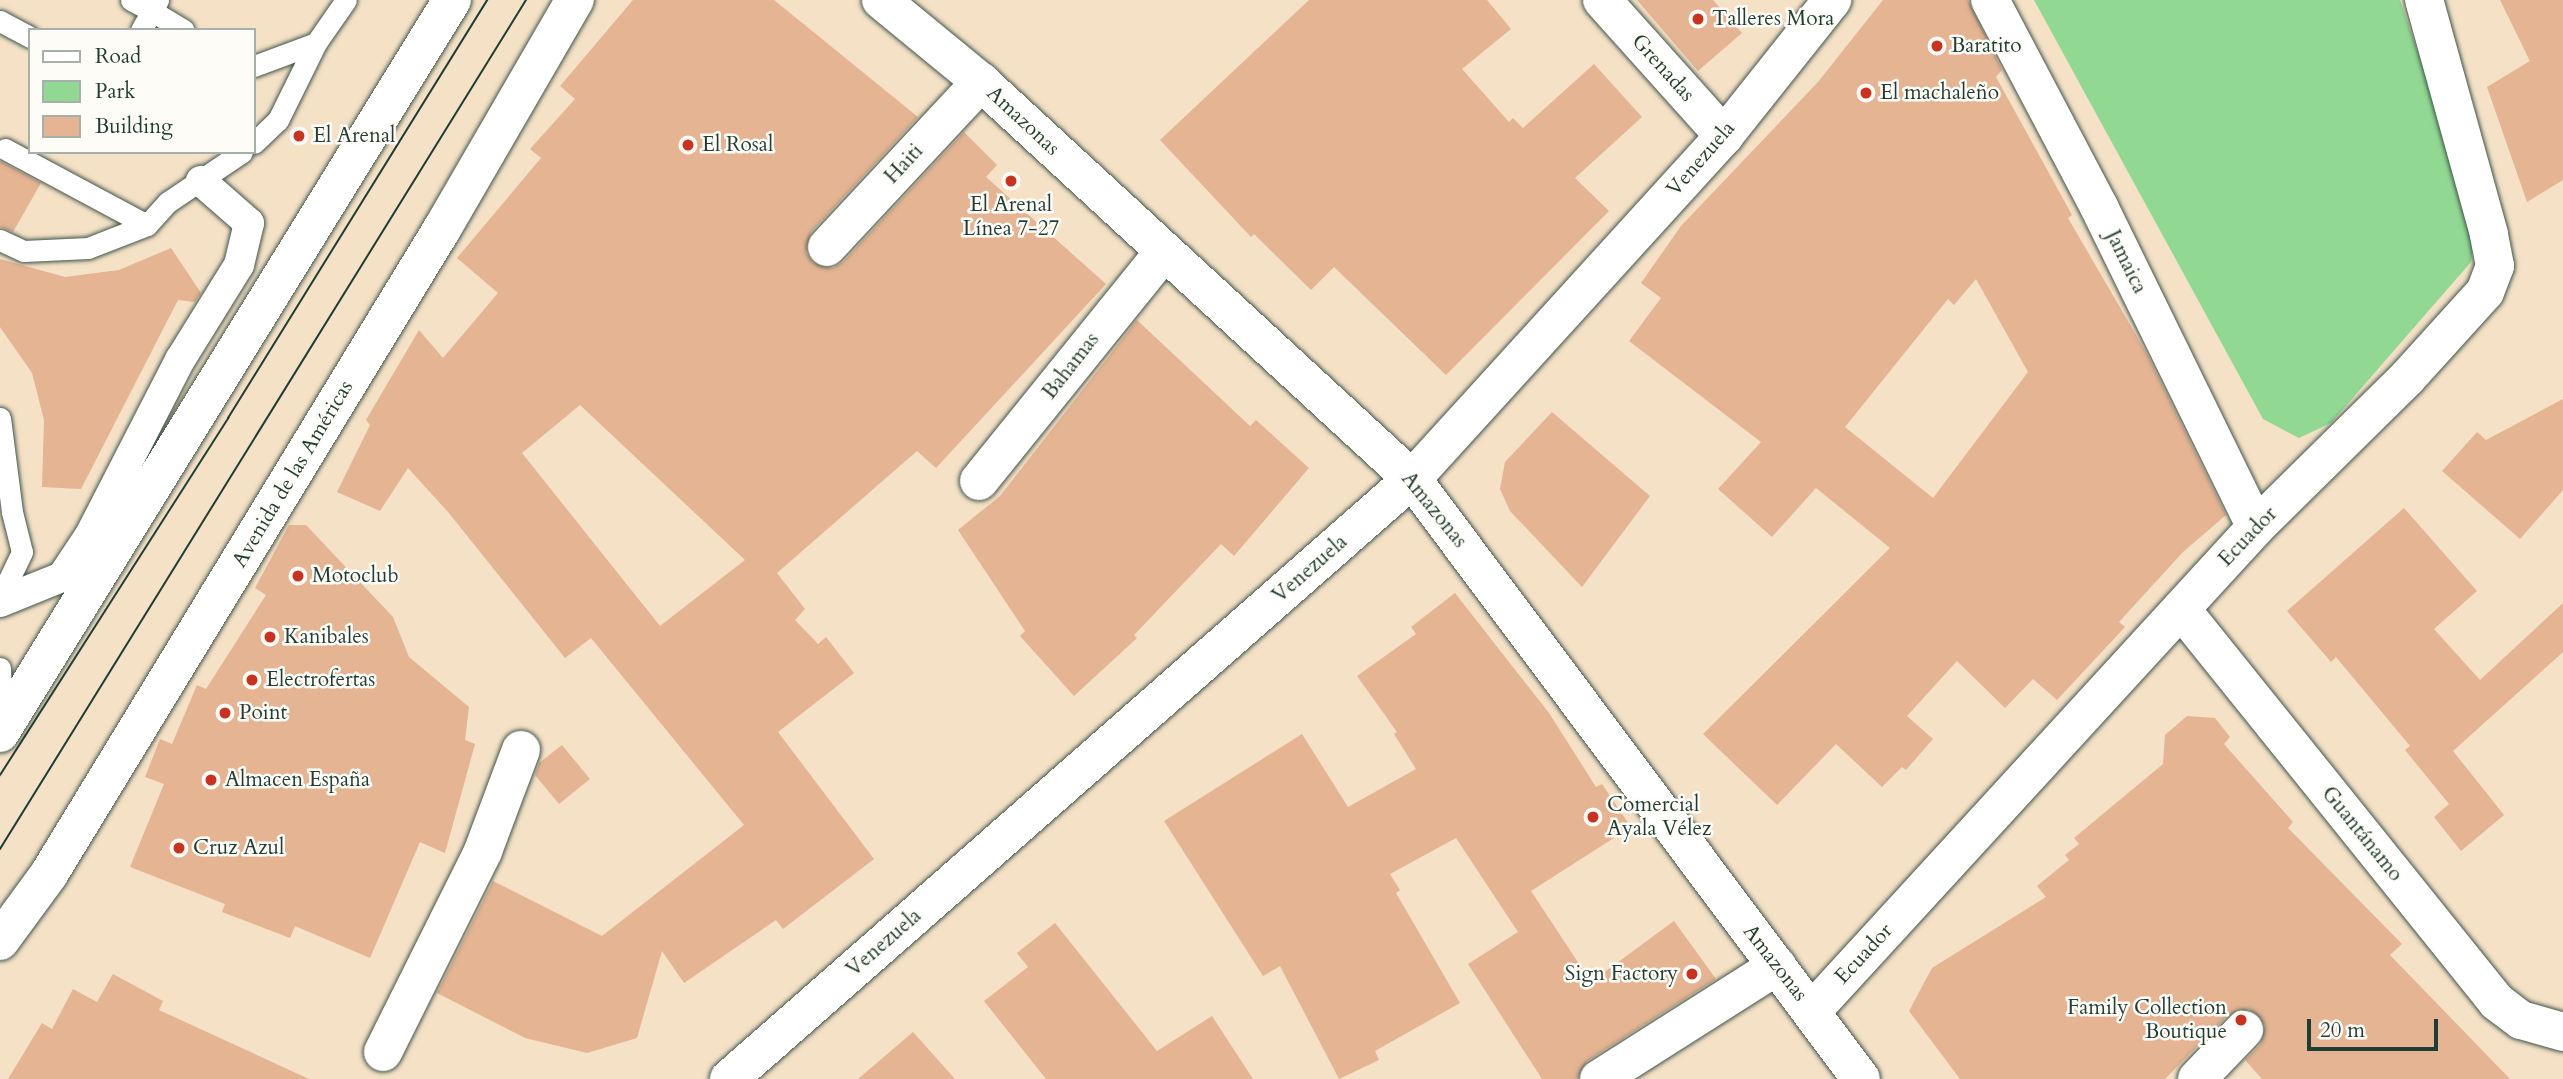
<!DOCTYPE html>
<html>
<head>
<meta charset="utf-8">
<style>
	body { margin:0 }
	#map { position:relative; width:2563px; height:1079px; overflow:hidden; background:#f5e1c6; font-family:Cardo,serif }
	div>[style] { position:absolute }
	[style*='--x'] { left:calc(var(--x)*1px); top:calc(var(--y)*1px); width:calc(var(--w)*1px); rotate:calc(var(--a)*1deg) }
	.green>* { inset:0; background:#91d993 }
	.building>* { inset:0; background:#e4b493 }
	.roads { filter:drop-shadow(0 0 2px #3f564a) drop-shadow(0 0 2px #3f564a) }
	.service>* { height:21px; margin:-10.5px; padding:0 10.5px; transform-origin:10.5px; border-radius:10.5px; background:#fff }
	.pedestrian>* { height:30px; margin:-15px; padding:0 15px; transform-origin:15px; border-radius:15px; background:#fff }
	.minor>* { height:38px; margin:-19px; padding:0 19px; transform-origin:19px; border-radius:19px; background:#fff }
	.primary>* { height:38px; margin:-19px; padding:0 19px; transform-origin:19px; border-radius:19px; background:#fff }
	.tram>* { height:2px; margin:-1px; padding:0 1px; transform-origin:1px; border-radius:1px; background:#1f3d34 }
	.dots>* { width:19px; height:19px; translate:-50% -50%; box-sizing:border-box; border:4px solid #fdfcf7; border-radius:50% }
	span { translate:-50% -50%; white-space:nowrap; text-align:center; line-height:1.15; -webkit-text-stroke:5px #fdfcf7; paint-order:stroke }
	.poi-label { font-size:21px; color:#1f3d34 }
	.left { translate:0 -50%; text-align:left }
	.right { translate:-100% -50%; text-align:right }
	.street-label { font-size:21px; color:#1f3d34 }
	.legend { position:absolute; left:28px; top:28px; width:228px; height:126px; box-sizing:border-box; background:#fdfcf7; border:2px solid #a4b0a9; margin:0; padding:9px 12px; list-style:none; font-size:21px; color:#1f3d34 }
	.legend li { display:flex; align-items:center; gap:14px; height:35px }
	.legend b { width:35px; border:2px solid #a4b0a9 }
	.scale { position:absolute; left:2307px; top:1019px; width:131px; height:32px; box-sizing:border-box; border:4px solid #1f3d34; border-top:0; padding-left:9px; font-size:21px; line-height:24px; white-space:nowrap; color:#1f3d34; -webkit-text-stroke:5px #fdfcf7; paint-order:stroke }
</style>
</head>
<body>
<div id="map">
	<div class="green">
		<div style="clip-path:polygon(2034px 0,2400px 0,2477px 226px,2471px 262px,2331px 423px,2299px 438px,2263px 419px)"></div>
	</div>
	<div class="building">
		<div style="clip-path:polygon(evenodd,633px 0,774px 0,918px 117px,811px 232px,806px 253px,813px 263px,833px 268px,843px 262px,964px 132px,997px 165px,986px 177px,1106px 284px,936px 468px,917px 451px,777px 573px,805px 609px,795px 620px,818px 644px,826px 637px,854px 673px,778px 732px,874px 859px,783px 929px,776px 920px,684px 983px,662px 951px,637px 1038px,587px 1053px,525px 1038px,437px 993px,493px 881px,602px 936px,744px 825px,591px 638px,565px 658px,448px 512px,408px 468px,380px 511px,337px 492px,370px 425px,366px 420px,419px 330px,443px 358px,498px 293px,457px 258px,541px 158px,530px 149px,575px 99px,560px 86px,633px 0,580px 405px,745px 560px,660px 626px,522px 453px,580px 405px)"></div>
		<div style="clip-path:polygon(1309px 0,1487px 0,1511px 29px,1462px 69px,1509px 122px,1513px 118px,1523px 128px,1594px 64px,1642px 117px,1575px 178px,1609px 211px,1446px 375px,1334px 267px,1311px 290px,1254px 234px,1251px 237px,1160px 140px)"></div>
		<div style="clip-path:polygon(1637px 0,1713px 0,1742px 33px,1698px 71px)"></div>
		<div style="clip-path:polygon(evenodd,1883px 0,1968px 0,2002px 70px,1996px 77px,2072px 215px,2068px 218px,2147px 354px,2226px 515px,2183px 552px,2119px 622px,2125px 627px,2057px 700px,2033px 679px,2005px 708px,1957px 661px,1907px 716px,1933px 739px,1906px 770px,1902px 767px,1882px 787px,1836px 744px,1777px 805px,1703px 734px,1890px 548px,1816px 488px,1772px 537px,1718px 489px,1761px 442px,1629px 341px,1661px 298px,1641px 283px,1681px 226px,1818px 82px,1883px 0,1976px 279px,2028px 372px,1933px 498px,1845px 427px,1948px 299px,1954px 305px,1976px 279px)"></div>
		<div style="clip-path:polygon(2500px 0,2563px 0,2563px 180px,2527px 202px,2487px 87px,2530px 61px)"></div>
		<div style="clip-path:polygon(0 161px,41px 183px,13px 232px,0 227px)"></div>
		<div style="clip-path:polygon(171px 248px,201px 293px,195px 302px,178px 300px,81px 489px,42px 487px,44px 420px,32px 373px,0 327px,0 259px,65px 277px,119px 270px)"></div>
		<div style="clip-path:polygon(1137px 320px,1250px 426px,1256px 420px,1309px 468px,1234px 556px,1221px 544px,1134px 635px,1137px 638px,1074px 696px,1020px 636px,1025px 631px,958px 530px,1000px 496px)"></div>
		<div style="clip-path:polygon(2563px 399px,2563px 490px,2520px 539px,2442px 471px,2477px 432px,2486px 440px)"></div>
		<div style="clip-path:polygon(1552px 412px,1650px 496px,1582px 587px,1510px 511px,1500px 489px,1505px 462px)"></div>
		<div style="clip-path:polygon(2404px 508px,2477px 591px,2434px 629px,2480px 680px,2563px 603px,2563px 652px,2453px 751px,2504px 815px,2461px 851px,2434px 817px,2449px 804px,2405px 750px,2410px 746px,2336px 657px,2331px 662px,2287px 611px)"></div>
		<div style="clip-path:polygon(289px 525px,306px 525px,393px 617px,409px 657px,469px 707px,465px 740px,475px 744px,445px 853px,420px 842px,370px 958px,295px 926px,290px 938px,222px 912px,225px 904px,130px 867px,164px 784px,145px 777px,160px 739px,172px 744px,197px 685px,206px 689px,266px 595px,255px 588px)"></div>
		<div style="clip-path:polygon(1455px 593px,1549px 713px,1596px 787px,1602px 784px,1631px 827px,1531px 891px,1591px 982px,1674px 921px,1716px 979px,1587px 1061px,1577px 1079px,1542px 1079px,1468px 964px,1518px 932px,1456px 838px,1390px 874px,1400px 890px,1396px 893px,1460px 1003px,1375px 1051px,1379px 1060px,1339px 1079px,1280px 966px,1263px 976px,1164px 821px,1302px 734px,1348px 807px,1416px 769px,1394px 734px,1397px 732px,1357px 676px,1416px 634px,1411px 627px)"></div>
		<div style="clip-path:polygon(2187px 716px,2215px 718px,2230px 737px,2224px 744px,2293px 822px,2288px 828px,2402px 944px,2390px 955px,2510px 1079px,2262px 1079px,2245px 1060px,2260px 1045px,2265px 1025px,2249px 1009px,2228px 1015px,2165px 1079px,1960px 1079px,1909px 1011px,1932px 968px,2046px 897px,2037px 886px,2069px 860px,2065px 855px,2079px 844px,2074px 838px,2163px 764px,2165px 735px)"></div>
		<div style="clip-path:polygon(562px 745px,590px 779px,559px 804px,535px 775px,539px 763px)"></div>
		<div style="clip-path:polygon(1055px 923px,1157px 1051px,1212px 1016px,1253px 1079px,1046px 1079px,984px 1001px,1028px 967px,1017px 953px)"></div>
		<div style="clip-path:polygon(113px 974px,163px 1001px,159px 1010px,309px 1079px,8px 1079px,42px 1023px,52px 1029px,73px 989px,97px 1002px)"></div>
		<div style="clip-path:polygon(913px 1032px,955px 1079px,858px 1079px)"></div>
	</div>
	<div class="roads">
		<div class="service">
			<div style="--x:131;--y:0;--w:24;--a:28"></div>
			<div style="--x:152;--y:11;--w:22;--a:120"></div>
			<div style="--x:158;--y:0;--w:13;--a:119"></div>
			<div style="--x:152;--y:11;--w:37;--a:31"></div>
			<div style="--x:0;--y:21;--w:34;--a:28"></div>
			<div style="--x:254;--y:66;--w:66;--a:-20.4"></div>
			<div style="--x:316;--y:43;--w:52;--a:-55.1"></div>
			<div style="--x:254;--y:143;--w:33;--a:-44"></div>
			<div style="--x:278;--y:120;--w:86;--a:-63.7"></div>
			<div style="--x:5;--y:149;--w:161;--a:28.2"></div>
			<div style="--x:0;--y:240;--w:26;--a:25"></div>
			<div style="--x:24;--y:251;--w:64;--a:-2.7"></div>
			<div style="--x:88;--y:248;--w:63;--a:-21.3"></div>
			<div style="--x:147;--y:225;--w:31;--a:-48"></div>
			<div style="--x:168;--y:202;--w:89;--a:-34"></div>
			<div style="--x:0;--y:418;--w:95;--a:82.7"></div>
			<div style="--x:12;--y:512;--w:41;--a:76"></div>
			<div style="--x:22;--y:552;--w:51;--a:115.6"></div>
			<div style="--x:0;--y:668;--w:54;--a:87.9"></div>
		</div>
		<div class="pedestrian">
			<div style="--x:0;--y:602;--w:67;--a:-22"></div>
			<div style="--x:62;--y:577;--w:50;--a:-56.3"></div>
			<div style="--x:90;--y:535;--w:197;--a:-62.8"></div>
			<div style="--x:180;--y:360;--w:112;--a:-58.2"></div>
			<div style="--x:239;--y:265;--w:43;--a:-76.6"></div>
			<div style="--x:249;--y:223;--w:64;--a:-138.8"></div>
		</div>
		<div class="minor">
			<div style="--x:881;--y:0;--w:129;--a:39.4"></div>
			<div style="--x:981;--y:82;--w:586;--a:42.65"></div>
			<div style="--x:1412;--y:479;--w:749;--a:53.19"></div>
			<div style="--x:1602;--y:0;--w:183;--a:48.1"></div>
			<div style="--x:1990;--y:0;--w:234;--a:62.2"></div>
			<div style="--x:2099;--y:207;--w:356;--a:63.9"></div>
			<div style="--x:827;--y:247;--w:226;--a:-47"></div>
			<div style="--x:979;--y:481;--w:294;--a:-51.1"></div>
			<div style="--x:2181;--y:609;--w:504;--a:51.2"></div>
			<div style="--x:2497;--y:1002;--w:30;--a:37"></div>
			<div style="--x:2521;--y:1020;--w:44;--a:15.9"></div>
			<div style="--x:1812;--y:1011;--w:657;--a:-47.47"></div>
			<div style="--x:2256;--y:527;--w:212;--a:-44.6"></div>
			<div style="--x:2407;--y:378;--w:116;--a:-47.8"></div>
			<div style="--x:2485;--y:292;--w:28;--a:-69"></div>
			<div style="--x:2495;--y:266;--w:33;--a:-101"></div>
			<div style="--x:2489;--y:234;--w:243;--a:-105.5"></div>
			<div style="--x:383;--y:1052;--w:225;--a:-63.5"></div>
			<div style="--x:483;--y:851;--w:108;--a:-69.4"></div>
			<div style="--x:729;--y:1079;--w:909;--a:-41.3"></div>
			<div style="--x:1412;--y:479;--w:464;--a:-47.7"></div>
			<div style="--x:1724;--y:136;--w:174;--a:-51.5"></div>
			<div style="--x:1599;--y:1079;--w:211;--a:-32.4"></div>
			<div style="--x:2197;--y:1079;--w:68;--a:-46.2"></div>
		</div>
		<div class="primary">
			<div style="--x:0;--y:733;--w:861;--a:-58.34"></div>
			<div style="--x:0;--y:941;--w:83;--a:-53.8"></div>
			<div style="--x:49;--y:874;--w:755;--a:-58.65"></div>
			<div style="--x:442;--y:229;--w:265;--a:-59.9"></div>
		</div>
	</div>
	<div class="tram">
		<div style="--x:0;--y:775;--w:424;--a:-57.4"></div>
		<div style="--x:228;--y:418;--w:492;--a:-58.2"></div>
		<div style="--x:0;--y:849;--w:999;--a:-58.22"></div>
	</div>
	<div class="dots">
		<div style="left:1698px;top:19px;background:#c8321e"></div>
		<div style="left:1937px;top:46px;background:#c8321e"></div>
		<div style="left:1866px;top:93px;background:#c8321e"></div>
		<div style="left:299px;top:136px;background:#c8321e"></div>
		<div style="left:688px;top:145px;background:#c8321e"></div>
		<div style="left:1011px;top:181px;background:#c8321e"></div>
		<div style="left:298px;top:576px;background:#c8321e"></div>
		<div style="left:270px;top:637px;background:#c8321e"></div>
		<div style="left:252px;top:680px;background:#c8321e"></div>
		<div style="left:225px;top:713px;background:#c8321e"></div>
		<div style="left:211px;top:780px;background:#c8321e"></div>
		<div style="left:1593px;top:817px;background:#c8321e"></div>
		<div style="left:179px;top:848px;background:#c8321e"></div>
		<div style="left:1692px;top:974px;background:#c8321e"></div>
		<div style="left:2241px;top:1020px;background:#c8321e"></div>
	</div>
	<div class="poi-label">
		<span class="left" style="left:1712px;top:19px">Talleres Mora</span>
		<span class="left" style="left:1951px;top:46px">Baratito</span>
		<span class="left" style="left:1880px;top:93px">El machaleño</span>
		<span class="left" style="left:313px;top:136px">El Arenal</span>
		<span class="left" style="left:702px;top:145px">El Rosal</span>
		<span style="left:1011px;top:217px">El Arenal<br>Línea 7-27</span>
		<span class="left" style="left:312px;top:576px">Motoclub</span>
		<span class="left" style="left:284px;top:637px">Kanibales</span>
		<span class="left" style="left:266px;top:680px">Electrofertas</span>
		<span class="left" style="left:239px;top:713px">Point</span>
		<span class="left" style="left:225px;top:780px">Almacen España</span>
		<span class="left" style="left:1607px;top:817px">Comercial<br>Ayala Vélez</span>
		<span class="left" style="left:193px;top:848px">Cruz Azul</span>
		<span class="right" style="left:1678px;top:974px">Sign Factory</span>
		<span class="right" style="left:2227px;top:1020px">Family Collection<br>Boutique</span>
	</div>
	<div class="street-label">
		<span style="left:1663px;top:68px;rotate:48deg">Grenadas</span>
		<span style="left:1023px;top:121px;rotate:43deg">Amazonas</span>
		<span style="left:1701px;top:159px;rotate:-49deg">Venezuela</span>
		<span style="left:904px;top:164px;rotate:-47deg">Haiti</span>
		<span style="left:2126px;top:262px;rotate:64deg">Jamaica</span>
		<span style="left:1071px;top:366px;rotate:-52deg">Bahamas</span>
		<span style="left:293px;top:474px;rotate:-59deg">Avenida de las Américas</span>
		<span style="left:1434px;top:510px;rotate:51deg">Amazonas</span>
		<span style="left:2248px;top:537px;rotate:-46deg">Ecuador</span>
		<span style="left:1310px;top:569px;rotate:-41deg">Venezuela</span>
		<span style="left:2362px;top:834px;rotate:51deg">Guantánamo</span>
		<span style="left:884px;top:943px;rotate:-41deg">Venezuela</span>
		<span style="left:1864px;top:954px;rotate:-47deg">Ecuador</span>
		<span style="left:1775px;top:963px;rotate:52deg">Amazonas</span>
	</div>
	<ul class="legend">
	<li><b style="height:9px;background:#fff"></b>Road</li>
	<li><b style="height:19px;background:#91d993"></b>Park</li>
	<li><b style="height:19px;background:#e4b493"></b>Building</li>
	</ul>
	<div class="scale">20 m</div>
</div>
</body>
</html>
